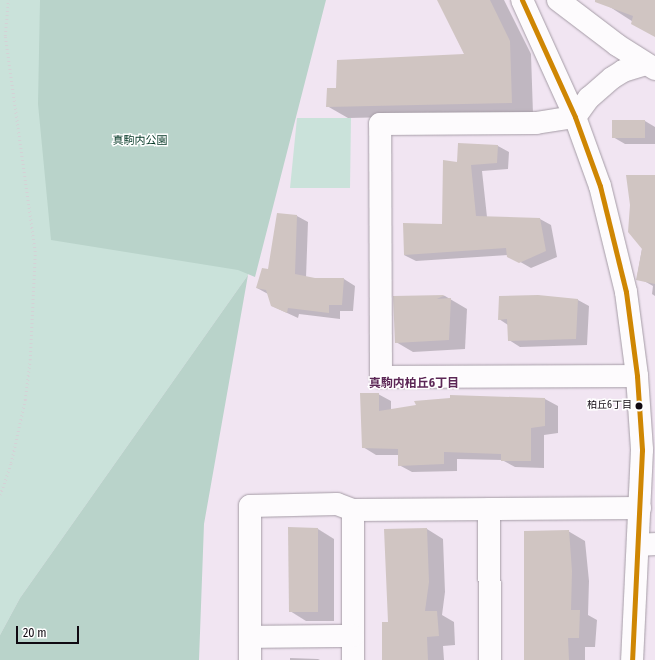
<!DOCTYPE html>
<html>
<head>
<meta charset="utf-8">
<style>
	body { margin:0 }
	#map { position:relative; width:655px; height:660px; overflow:hidden; background:#f1e5f2; font-family:"Fira Sans Condensed","Noto Sans JP",sans-serif }
	div>[style] { position:absolute }
	[style*='--x'] { left:calc(var(--x)*1px); top:calc(var(--y)*1px); width:calc(var(--w)*1px); rotate:calc(var(--a)*1deg) }
	.green>* { inset:0; background:#cae2da }
	.forest>* { inset:0; background:#b9d3ca }
	.shadow>* { inset:0; background:#0003 }
	.building>* { inset:0; background:#d0c5c2 }
	.path>* { height:2.5px; margin-top:-1.25px; transform-origin:0; background:repeating-linear-gradient(90deg,#d5d1d6 0 1px,transparent 0 4px) }
	.roads { filter:drop-shadow(0 0 1px #a59ca6) drop-shadow(0 0 1px #a59ca6) }
	.minor>* { height:22px; margin:-11px; padding:0 11px; transform-origin:11px; border-radius:11px; background:#fdfbfd }
	.tertiary>* { height:22px; margin:-11px; padding:0 11px; transform-origin:11px; border-radius:11px; background:#fdfbfd }
	.bus-1>* { height:5px; margin:-2.5px; padding:0 2.5px; transform-origin:2.5px; border-radius:2.5px; background:#cf8603 }
	.dots>* { width:11px; height:11px; translate:-50% -50%; box-sizing:border-box; border:2px solid #fff; border-radius:50% }
	span { translate:-50% -50%; white-space:nowrap; text-align:center; line-height:1.15; -webkit-text-stroke:3px #fff; paint-order:stroke }
	.bus-label { font-size:10px; color:#100911 }
	.right { translate:-100% -50%; text-align:right }
	.park-label { font-size:11px; color:#033624 }
	.neighbourhood-label { font-size:12px; color:#5c2756; font-weight:700 }
	.scale { position:absolute; left:16px; top:626px; width:63px; height:18px; box-sizing:border-box; border:2px solid #100911; border-top:0; padding-left:5px; font-size:12px; line-height:14px; white-space:nowrap; color:#100911; -webkit-text-stroke:3px #fff; paint-order:stroke }
</style>
</head>
<body>
<div id="map">
	<div class="green">
		<div style="clip-path:polygon(0 0,319px 0,284px 143px,248px 275px,20px 598px,0 635px)"></div>
		<div style="clip-path:polygon(297px 118px,351px 118px,350px 188px,290px 188px)"></div>
	</div>
	<div class="forest">
		<div style="clip-path:polygon(40px 0,326px 0,255px 277px,238px 270px,51px 240px,38px 104px)"></div>
		<div style="clip-path:polygon(248px 275px,204px 524px,199px 660px,0 660px,0 635px,20px 598px)"></div>
	</div>
	<div class="shadow">
		<div style="clip-path:polygon(438px 0,504px 0,531px 54px,533px 114px,348px 118px,327px 106px,337px 89px,465px 55px)"></div>
		<div style="clip-path:polygon(609px 0,655px 0,655px 36px,610px 7px)"></div>
		<div style="clip-path:polygon(613px 121px,645px 121px,655px 127px,655px 144px,625px 144px,613px 137px)"></div>
		<div style="clip-path:polygon(459px 144px,498px 146px,509px 152px,508px 169px,482px 171px,487px 217px,540px 219px,551px 225px,557px 257px,531px 268px,508px 255px,416px 261px,404px 255px,443px 225px,458px 163px)"></div>
		<div style="clip-path:polygon(655px 176px,655px 296px,652px 294px,653px 286px,637px 277px)"></div>
		<div style="clip-path:polygon(297px 216px,308px 222px,306px 278px,344px 279px,355px 286px,353px 311px,340px 311px,340px 319px,299px 314px,298px 318px,272px 306px,268px 294px,257px 288px,269px 270px)"></div>
		<div style="clip-path:polygon(445px 296px,467px 309px,465px 349px,413px 352px,396px 342px,394px 297px)"></div>
		<div style="clip-path:polygon(537px 296px,578px 300px,589px 306px,587px 345px,520px 347px,509px 340px,508px 325px,499px 319px)"></div>
		<div style="clip-path:polygon(378px 394px,391px 401px,391px 410px,545px 399px,558px 406px,558px 433px,544px 435px,544px 468px,515px 467px,502px 460px,457px 459px,457px 471px,412px 472px,399px 465px,399px 455px,376px 455px,363px 447px)"></div>
		<div style="clip-path:polygon(318px 529px,334px 539px,334px 621px,306px 621px,290px 611px)"></div>
		<div style="clip-path:polygon(427px 529px,443px 539px,445px 592px,442px 615px,454px 622px,455px 645px,443px 646px,444px 660px,383px 660px,389px 623px)"></div>
		<div style="clip-path:polygon(568px 531px,585px 541px,589px 581px,588px 615px,597px 620px,595px 647px,585px 647px,585px 660px,525px 660px)"></div>
		<div style="clip-path:polygon(290px 658px,318px 659px,320px 660px,290px 660px)"></div>
	</div>
	<div class="building">
		<div style="clip-path:polygon(437px 0,490px 0,510px 41px,512px 103px,326px 107px,327px 88px,336px 88px,337px 60px,464px 54px)"></div>
		<div style="clip-path:polygon(595px 0,655px 0,655px 37px,631px 24px,633px 16px,595px 2px)"></div>
		<div style="clip-path:polygon(612px 120px,645px 120px,645px 138px,612px 138px)"></div>
		<div style="clip-path:polygon(458px 143px,498px 145px,497px 163px,471px 165px,476px 216px,540px 218px,546px 251px,519px 263px,507px 257px,506px 248px,404px 255px,403px 223px,442px 224px,443px 160px,457px 162px)"></div>
		<div style="clip-path:polygon(626px 175px,655px 175px,655px 284px,636px 280px,642px 249px,628px 232px,630px 205px)"></div>
		<div style="clip-path:polygon(277px 213px,297px 215px,295px 274px,315px 278px,344px 278px,342px 305px,329px 305px,329px 313px,288px 308px,287px 313px,271px 306px,266px 290px,256px 288px,262px 268px,268px 269px)"></div>
		<div style="clip-path:polygon(445px 295px,437px 299px,451px 298px,449px 340px,395px 343px,393px 296px)"></div>
		<div style="clip-path:polygon(538px 295px,578px 299px,576px 339px,508px 341px,507px 319px,498px 320px,499px 296px)"></div>
		<div style="clip-path:polygon(360px 393px,379px 393px,379px 411px,416px 405px,414px 401px,450px 398px,450px 395px,545px 398px,545px 426px,531px 428px,531px 461px,501px 461px,501px 454px,444px 452px,444px 464px,398px 466px,398px 449px,362px 448px)"></div>
		<div style="clip-path:polygon(288px 527px,318px 528px,318px 612px,289px 612px)"></div>
		<div style="clip-path:polygon(427px 528px,429px 582px,425px 611px,437px 611px,439px 636px,427px 637px,428px 660px,382px 660px,382px 622px,388px 622px,384px 529px)"></div>
		<div style="clip-path:polygon(569px 530px,572px 571px,571px 610px,580px 610px,579px 638px,568px 638px,569px 660px,524px 660px,524px 531px)"></div>
	</div>
	<div class="path">
		<div style="--x:0;--y:495;--w:34;--a:-71"></div>
		<div style="--x:11;--y:463;--w:65;--a:-77.5"></div>
		<div style="--x:25;--y:400;--w:40;--a:-82.9"></div>
		<div style="--x:30;--y:360;--w:108;--a:-87.3"></div>
		<div style="--x:35;--y:252;--w:218;--a:-97.9"></div>
		<div style="--x:5;--y:36;--w:36;--a:-85"></div>
	</div>
	<div class="roads">
		<div class="minor">
			<div style="--x:558;--y:0;--w:74;--a:37.3"></div>
			<div style="--x:617;--y:45;--w:45;--a:32.3"></div>
			<div style="--x:637;--y:376;--w:256;--a:179.8"></div>
			<div style="--x:381;--y:377;--w:253;--a:-90.2"></div>
			<div style="--x:380;--y:124;--w:156;--a:-0.4"></div>
			<div style="--x:536;--y:123;--w:39;--a:-9"></div>
			<div style="--x:575;--y:117;--w:24;--a:-54"></div>
			<div style="--x:589;--y:98;--w:30;--a:-41"></div>
			<div style="--x:612;--y:78;--w:13;--a:-32"></div>
			<div style="--x:623;--y:71;--w:24;--a:-17"></div>
			<div style="--x:489;--y:509;--w:151;--a:89.6"></div>
			<div style="--x:353;--y:510;--w:150;--a:90"></div>
			<div style="--x:638;--y:545;--w:17;--a:-3"></div>
			<div style="--x:250;--y:637;--w:103;--a:-0.6"></div>
			<div style="--x:250;--y:660;--w:154;--a:-90"></div>
			<div style="--x:250;--y:506;--w:87;--a:-1.3"></div>
			<div style="--x:337;--y:504;--w:17;--a:21"></div>
			<div style="--x:353;--y:510;--w:287;--a:-0.4"></div>
		</div>
		<div class="tertiary">
			<div style="--x:522;--y:0;--w:128;--a:65.6"></div>
			<div style="--x:575;--y:117;--w:73;--a:70.1"></div>
			<div style="--x:600;--y:186;--w:109;--a:76.2"></div>
			<div style="--x:626;--y:292;--w:85;--a:82.5"></div>
			<div style="--x:637;--y:376;--w:74;--a:86.1"></div>
			<div style="--x:642;--y:450;--w:210;--a:92.7"></div>
		</div>
	</div>
	<div class="bus-1">
		<div style="--x:522;--y:0;--w:128;--a:65.6"></div>
		<div style="--x:575;--y:117;--w:73;--a:70.1"></div>
		<div style="--x:600;--y:186;--w:109;--a:76.2"></div>
		<div style="--x:626;--y:292;--w:85;--a:82.5"></div>
		<div style="--x:637;--y:376;--w:74;--a:86.1"></div>
		<div style="--x:642;--y:450;--w:210;--a:92.7"></div>
	</div>
	<div class="dots">
		<div style="left:639px;top:406px;background:#100911"></div>
	</div>
	<div class="bus-label">
		<span class="right" style="left:632px;top:406px">柏丘6丁目</span>
	</div>
	<div class="park-label">
		<span style="left:140px;top:141px">真駒内公園</span>
	</div>
	<div class="neighbourhood-label">
		<span style="left:414px;top:384px">真駒内柏丘6丁目</span>
	</div>
	<div class="scale">20 m</div>
</div>
</body>
</html>
